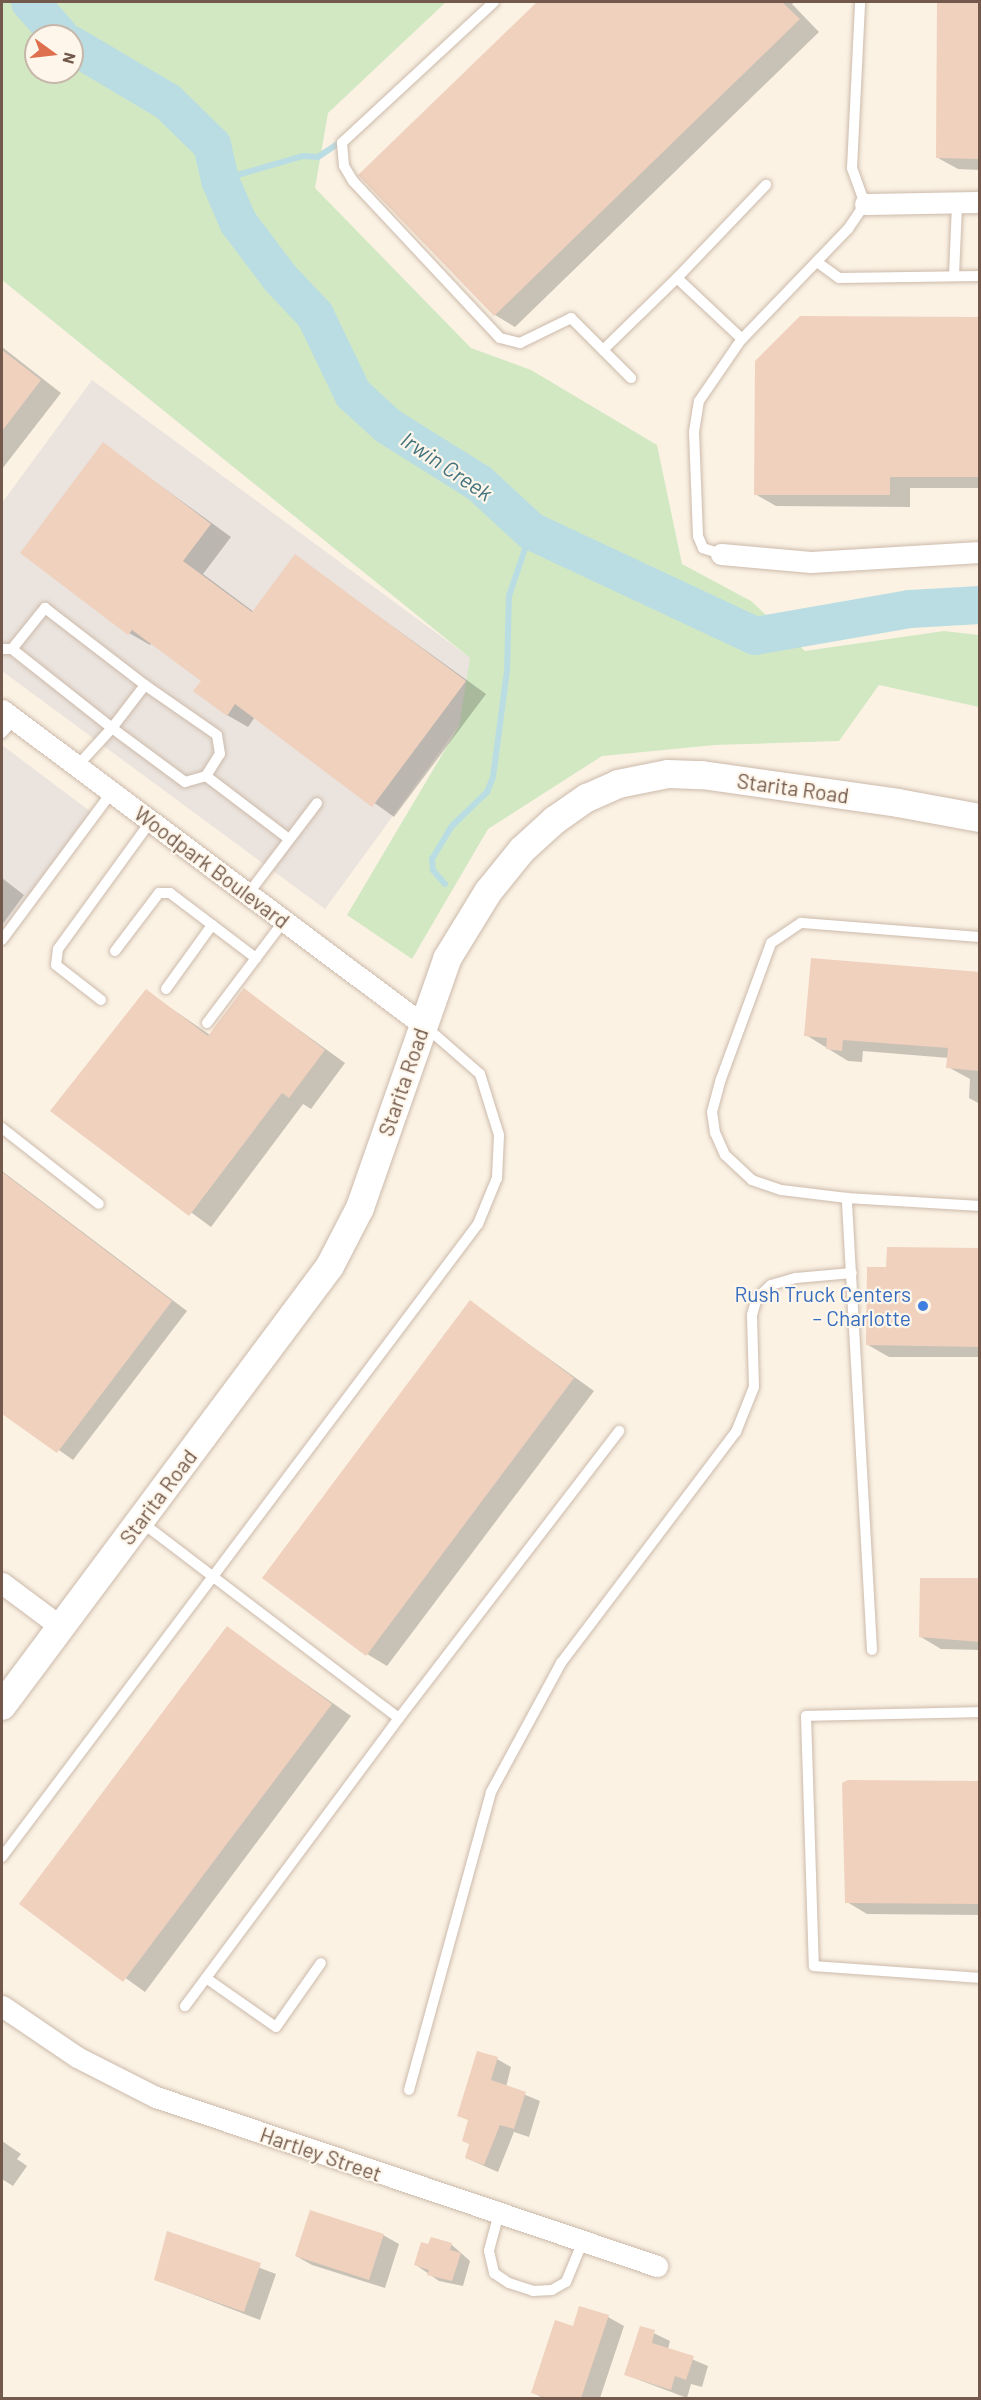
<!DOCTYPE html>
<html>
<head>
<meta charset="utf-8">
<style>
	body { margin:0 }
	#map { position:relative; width:981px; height:2400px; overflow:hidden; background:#fbf2e4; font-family:Barlow,sans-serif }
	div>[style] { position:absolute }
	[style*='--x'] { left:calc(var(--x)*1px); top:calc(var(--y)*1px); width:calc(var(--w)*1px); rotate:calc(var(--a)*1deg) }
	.industrial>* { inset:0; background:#ebe4de }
	.green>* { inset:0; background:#d2e8c3 }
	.shadow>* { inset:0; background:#0003 }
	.stream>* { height:6px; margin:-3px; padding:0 3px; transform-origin:3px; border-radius:3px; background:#badde3 }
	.river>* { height:38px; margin:-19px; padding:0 19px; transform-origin:19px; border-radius:19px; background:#badde3 }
	.building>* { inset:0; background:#efd1bd }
	.roads { filter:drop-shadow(0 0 2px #ccbaab) drop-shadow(0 0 2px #ccbaab) }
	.lane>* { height:10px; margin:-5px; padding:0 5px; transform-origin:5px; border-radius:5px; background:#fff }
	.street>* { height:21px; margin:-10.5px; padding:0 10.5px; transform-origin:10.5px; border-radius:10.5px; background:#fff }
	.secondary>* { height:28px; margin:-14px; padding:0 14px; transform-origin:14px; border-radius:14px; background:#fff }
	.dots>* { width:16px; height:16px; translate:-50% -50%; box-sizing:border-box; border:3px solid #fef6ea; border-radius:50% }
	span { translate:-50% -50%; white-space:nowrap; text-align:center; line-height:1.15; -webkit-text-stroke:4.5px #fef6ea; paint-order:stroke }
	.street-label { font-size:21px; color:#72594b }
	.shop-label { font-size:21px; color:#366cbe }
	.right { translate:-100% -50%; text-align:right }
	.water-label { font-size:22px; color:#43737e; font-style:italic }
	.frame { position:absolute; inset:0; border:3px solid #72594b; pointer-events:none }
	.north { position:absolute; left:24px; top:24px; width:60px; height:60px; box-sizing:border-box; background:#fef6ea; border:2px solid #c6b7aa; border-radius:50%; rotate:105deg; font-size:16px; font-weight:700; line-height:24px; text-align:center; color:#72594b }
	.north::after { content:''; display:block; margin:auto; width:21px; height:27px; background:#df704f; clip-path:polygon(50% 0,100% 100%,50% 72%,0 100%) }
</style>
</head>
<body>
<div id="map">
	<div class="industrial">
		<div style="clip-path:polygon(92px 380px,495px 676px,325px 909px,2px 671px,2px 503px)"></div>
		<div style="clip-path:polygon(2px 745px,91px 812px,2px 930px)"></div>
	</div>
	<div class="green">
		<div style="clip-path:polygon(evenodd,2px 2px,446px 2px,328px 113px,315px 188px,471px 348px,531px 370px,657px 445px,682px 564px,751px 601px,805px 651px,944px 631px,979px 635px,979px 707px,879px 685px,839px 741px,715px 745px,602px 756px,488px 829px,412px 959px,347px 915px,459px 726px,470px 658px,2px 280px,2px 2px,36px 36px,72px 36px,72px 72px,36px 72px,36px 36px)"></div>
	</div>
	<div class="shadow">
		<div style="clip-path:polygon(539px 2px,795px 2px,792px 4px,819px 32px,515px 327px,495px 315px,360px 175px)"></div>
		<div style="clip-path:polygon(939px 2px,980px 2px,980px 170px,958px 169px,938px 158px)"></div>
		<div style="clip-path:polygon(980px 319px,980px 488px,910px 488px,910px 507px,776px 506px,755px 494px)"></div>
		<div style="clip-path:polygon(2px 347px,61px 393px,2px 469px)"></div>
		<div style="clip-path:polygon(103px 444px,231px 537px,203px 574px,254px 612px,295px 556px,486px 694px,394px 817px,255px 717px,248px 727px,227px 715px,203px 681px,152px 643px,150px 645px,129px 633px)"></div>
		<div style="clip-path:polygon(2px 878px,24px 895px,2px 925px)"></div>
		<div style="clip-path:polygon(980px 974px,980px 1104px,969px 1098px,970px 1079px,948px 1067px,949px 1058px,863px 1051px,862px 1062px,848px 1061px,806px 1035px)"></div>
		<div style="clip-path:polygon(244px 990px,345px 1063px,311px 1109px,303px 1104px,211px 1227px,52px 1110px,146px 991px,210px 1035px)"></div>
		<div style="clip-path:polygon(2px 1171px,187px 1311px,73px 1460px,2px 1410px)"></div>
		<div style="clip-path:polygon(980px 1249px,980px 1357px,889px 1357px,868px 1345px,888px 1269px)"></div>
		<div style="clip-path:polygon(470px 1302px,594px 1391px,387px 1666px,367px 1654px)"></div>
		<div style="clip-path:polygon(980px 1580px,980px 1650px,941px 1649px,921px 1637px)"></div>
		<div style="clip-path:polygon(227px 1628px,351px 1716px,145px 1992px,21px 1903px)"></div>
		<div style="clip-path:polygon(980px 1783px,980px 1915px,867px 1914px,847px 1902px)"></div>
		<div style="clip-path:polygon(497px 2059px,511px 2067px,506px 2087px,540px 2101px,529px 2137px,514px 2132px,498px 2172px,466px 2158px,471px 2145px,470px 2121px,459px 2115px)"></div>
		<div style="clip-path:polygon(2px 2141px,21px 2154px,17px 2159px,27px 2166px,13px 2186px,2px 2179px)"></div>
		<div style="clip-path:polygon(168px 2233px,276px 2274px,260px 2320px,156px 2280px)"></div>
		<div style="clip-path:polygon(383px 2235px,399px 2244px,385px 2288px,312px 2265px,296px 2256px)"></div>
		<div style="clip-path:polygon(432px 2239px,452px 2245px,470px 2261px,463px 2286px,439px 2281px,416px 2265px)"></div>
		<div style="clip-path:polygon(608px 2317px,624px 2326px,600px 2398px,543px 2398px,532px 2392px,574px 2327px)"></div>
		<div style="clip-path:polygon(641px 2327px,670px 2341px,668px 2349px,708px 2366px,702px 2387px,691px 2384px,687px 2398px,626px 2375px)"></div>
	</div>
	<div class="stream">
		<div style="--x:220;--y:180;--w:86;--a:-16.1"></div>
		<div style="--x:303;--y:156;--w:15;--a:4"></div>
		<div style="--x:318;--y:157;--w:30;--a:-34"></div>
		<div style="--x:445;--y:884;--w:18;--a:-131"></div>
		<div style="--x:433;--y:870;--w:11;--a:-95"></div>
		<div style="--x:432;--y:859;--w:39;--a:-59"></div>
		<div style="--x:452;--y:826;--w:49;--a:-44.2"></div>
		<div style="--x:487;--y:792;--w:16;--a:-68"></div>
		<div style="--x:493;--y:777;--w:107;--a:-82.5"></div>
		<div style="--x:507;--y:671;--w:75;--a:-88.5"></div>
		<div style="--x:509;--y:596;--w:69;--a:-71.3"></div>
	</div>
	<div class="river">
		<div style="--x:30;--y:2;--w:45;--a:48.6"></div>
		<div style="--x:72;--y:45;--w:112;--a:30.7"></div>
		<div style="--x:168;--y:102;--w:62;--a:44.3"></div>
		<div style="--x:212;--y:145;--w:36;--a:77"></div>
		<div style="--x:220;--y:180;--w:46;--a:66.8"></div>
		<div style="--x:238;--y:222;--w:71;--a:53"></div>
		<div style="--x:281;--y:279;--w:50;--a:46.6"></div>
		<div style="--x:315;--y:315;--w:88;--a:64.3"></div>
		<div style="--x:353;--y:394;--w:47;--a:42.4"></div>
		<div style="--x:388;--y:426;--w:107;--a:32.1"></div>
		<div style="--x:479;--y:483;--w:71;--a:42.7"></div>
		<div style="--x:531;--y:531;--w:247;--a:25.1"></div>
		<div style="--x:755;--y:636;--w:157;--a:-9.9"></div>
		<div style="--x:910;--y:609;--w:70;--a:-3.3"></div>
	</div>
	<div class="building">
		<div style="clip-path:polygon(537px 2px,782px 2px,800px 19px,494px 316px,358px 175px)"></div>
		<div style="clip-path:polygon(937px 2px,980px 2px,980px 159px,936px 158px)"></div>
		<div style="clip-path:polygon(800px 316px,980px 317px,980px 477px,890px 477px,890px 495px,754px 495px,755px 361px)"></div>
		<div style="clip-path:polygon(2px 350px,41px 380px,2px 431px)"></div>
		<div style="clip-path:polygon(103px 442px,211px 524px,183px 561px,252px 612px,295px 554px,466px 681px,372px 807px,235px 704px,227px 716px,193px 691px,201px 681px,132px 630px,128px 635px,20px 553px)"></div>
		<div style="clip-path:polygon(811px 958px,980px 972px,980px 1071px,946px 1068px,948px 1048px,843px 1040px,842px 1051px,826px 1049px,827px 1038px,804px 1036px)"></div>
		<div style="clip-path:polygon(244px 988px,325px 1050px,289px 1098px,282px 1093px,189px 1216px,50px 1111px,146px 989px,208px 1036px)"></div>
		<div style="clip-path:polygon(2px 1172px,172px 1301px,57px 1453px,2px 1414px)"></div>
		<div style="clip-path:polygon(887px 1247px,980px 1248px,980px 1347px,866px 1345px,867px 1267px,886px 1267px)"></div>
		<div style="clip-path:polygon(470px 1300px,574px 1378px,366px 1656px,262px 1578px)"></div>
		<div style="clip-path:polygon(920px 1578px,980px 1578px,980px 1642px,919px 1637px)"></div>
		<div style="clip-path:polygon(227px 1626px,332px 1704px,123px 1982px,19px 1904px)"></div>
		<div style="clip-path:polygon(848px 1780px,980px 1781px,980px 1904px,845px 1903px,842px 1783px)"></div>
		<div style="clip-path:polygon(477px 2051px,498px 2057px,491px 2080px,526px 2092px,514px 2129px,500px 2125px,484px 2165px,465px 2158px,469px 2144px,462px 2141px,468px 2120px,457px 2116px)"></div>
		<div style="clip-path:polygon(310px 2210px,384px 2234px,369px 2280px,295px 2256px)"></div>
		<div style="clip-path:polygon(167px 2231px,261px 2263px,244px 2312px,154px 2280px)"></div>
		<div style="clip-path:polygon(431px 2237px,452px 2243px,450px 2250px,461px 2253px,452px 2281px,427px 2275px,429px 2270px,414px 2265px,421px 2242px,428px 2244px)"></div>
		<div style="clip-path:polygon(579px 2306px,609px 2315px,581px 2398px,547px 2398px,531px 2393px,555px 2320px,573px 2326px)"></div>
		<div style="clip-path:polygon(640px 2326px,655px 2330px,652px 2343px,694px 2356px,686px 2380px,675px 2376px,671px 2390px,624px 2375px)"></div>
	</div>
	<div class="roads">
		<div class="lane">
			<div style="--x:494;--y:2;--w:207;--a:137.2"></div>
			<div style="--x:342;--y:143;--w:23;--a:85"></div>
			<div style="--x:344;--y:166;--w:17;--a:59"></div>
			<div style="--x:353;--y:181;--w:215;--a:46.9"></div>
			<div style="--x:500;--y:338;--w:21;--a:14"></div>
			<div style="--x:520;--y:343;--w:57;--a:-26.1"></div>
			<div style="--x:571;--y:318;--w:85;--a:45"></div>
			<div style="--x:817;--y:262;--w:27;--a:36"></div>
			<div style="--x:839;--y:278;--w:141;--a:-0.8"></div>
			<div style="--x:954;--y:276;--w:73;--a:-87.6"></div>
			<div style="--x:677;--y:278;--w:129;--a:-46.3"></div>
			<div style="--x:603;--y:350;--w:103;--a:-44.2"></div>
			<div style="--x:677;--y:278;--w:89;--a:43.2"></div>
			<div style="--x:742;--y:339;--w:153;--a:-46.1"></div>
			<div style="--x:848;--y:229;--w:30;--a:-56"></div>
			<div style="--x:865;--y:204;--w:38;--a:-110"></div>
			<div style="--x:852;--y:168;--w:166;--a:-87.2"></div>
			<div style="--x:721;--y:554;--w:19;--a:-162"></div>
			<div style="--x:703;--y:548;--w:13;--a:-113"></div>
			<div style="--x:698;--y:536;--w:104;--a:-92.2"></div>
			<div style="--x:694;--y:432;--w:31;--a:-81"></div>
			<div style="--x:699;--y:401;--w:78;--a:-55.5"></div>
			<div style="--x:2;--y:649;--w:10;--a:0"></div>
			<div style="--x:12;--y:649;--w:127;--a:38.3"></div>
			<div style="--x:112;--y:728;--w:52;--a:132.6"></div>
			<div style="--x:12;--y:649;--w:53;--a:-51.2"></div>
			<div style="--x:45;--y:608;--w:126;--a:37.6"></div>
			<div style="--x:145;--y:685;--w:54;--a:127.5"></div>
			<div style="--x:112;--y:728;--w:91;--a:36.5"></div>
			<div style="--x:185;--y:782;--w:22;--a:-16"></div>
			<div style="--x:206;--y:776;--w:26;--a:-58"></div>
			<div style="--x:220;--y:754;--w:19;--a:-99"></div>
			<div style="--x:217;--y:735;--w:88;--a:-145.2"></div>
			<div style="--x:2;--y:733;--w:18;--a:-49"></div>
			<div style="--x:206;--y:776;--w:104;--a:37.2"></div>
			<div style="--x:248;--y:894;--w:114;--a:-52.8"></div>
			<div style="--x:2;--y:940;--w:184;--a:-53.4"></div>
			<div style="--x:115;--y:951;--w:73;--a:-52.8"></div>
			<div style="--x:159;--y:893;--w:11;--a:0"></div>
			<div style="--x:170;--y:893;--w:108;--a:37.1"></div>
			<div style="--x:166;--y:989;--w:79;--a:-54.3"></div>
			<div style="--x:101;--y:1000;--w:57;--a:-142.1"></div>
			<div style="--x:56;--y:965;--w:16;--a:-83"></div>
			<div style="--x:58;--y:949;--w:158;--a:-54"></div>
			<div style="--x:207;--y:1023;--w:128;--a:-53"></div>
			<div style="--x:2;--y:1128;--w:123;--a:38.1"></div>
			<div style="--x:847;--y:1198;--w:66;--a:-173.1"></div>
			<div style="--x:781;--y:1190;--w:31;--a:-161"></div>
			<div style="--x:752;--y:1180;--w:37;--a:-137"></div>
			<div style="--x:725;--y:1155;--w:24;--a:-114"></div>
			<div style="--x:715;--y:1133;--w:21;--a:-98"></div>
			<div style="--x:712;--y:1112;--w:34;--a:-75"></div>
			<div style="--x:721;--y:1079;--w:145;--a:-69.8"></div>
			<div style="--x:771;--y:943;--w:36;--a:-34"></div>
			<div style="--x:801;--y:923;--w:180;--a:4.5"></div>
			<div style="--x:140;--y:1521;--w:325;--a:37.3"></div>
			<div style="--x:399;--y:1718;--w:359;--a:126.6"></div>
			<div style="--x:872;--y:1650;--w:453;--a:-93.2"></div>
			<div style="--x:847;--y:1198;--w:133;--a:3.4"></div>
			<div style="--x:980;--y:1712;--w:174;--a:178.7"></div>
			<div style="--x:806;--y:1716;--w:250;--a:88.2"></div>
			<div style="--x:814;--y:1966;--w:166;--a:4.1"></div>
			<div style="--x:399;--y:1718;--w:362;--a:-52.5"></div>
			<div style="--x:2;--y:1857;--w:792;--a:-53.06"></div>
			<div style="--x:478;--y:1224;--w:50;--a:-67.6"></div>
			<div style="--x:497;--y:1178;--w:43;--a:-87.3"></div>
			<div style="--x:499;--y:1135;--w:64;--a:-107.3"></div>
			<div style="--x:480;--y:1074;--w:73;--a:-138.9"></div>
			<div style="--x:206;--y:1978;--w:85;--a:35"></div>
			<div style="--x:276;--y:2027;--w:78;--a:-54.9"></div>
			<div style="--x:409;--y:2090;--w:309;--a:-74.6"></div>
			<div style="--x:491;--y:1792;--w:147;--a:-61.5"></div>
			<div style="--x:561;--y:1663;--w:290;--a:-52.9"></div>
			<div style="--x:736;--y:1432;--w:48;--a:-68.2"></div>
			<div style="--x:754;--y:1387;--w:72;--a:-91.6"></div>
			<div style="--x:752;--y:1315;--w:18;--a:-74"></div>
			<div style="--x:757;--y:1298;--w:19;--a:-43"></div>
			<div style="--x:771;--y:1285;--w:26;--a:-16"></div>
			<div style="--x:796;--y:1278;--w:56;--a:-5.1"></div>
			<div style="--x:499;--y:2213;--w:39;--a:105"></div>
			<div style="--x:489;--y:2251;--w:23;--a:77"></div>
			<div style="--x:494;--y:2273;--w:18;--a:34"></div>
			<div style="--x:509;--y:2283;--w:25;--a:18"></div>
			<div style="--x:533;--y:2291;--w:19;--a:-3"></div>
			<div style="--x:552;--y:2290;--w:16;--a:-30"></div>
			<div style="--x:566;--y:2282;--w:44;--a:-67.5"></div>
		</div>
		<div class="street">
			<div style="--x:865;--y:204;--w:115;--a:-1"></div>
			<div style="--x:721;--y:554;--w:90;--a:5.1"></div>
			<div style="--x:811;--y:562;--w:169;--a:-3.4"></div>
			<div style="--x:2;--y:710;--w:524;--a:36.78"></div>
			<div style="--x:2;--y:1583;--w:74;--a:36.7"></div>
			<div style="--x:2;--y:2006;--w:91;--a:34.2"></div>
			<div style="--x:77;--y:2057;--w:89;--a:26.9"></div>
			<div style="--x:156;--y:2097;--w:529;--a:18.64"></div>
		</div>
		<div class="secondary">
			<div style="--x:2;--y:1706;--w:549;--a:-53.3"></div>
			<div style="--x:330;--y:1266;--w:65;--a:-62.7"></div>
			<div style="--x:360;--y:1208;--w:264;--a:-70.7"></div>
			<div style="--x:447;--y:959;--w:79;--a:-58.5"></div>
			<div style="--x:488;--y:892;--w:54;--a:-51"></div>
			<div style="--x:522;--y:850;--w:45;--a:-42.3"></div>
			<div style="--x:555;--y:820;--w:39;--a:-35"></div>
			<div style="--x:587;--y:798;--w:34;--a:-24"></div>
			<div style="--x:618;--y:784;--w:51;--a:-11.3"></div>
			<div style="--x:668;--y:774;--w:34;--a:2"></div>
			<div style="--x:702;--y:775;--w:198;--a:8.1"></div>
			<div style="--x:898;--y:803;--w:83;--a:10.4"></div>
		</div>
	</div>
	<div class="dots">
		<div style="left:923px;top:1306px;background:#3f7fe0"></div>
	</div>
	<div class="street-label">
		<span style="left:793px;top:788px;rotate:8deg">Starita Road</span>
		<span style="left:212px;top:867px;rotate:37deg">Woodpark Boulevard</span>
		<span style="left:403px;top:1082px;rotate:-71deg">Starita Road</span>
		<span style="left:158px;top:1497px;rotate:-53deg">Starita Road</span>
		<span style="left:321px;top:2154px;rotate:19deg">Hartley Street</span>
	</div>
	<div class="shop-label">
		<span class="right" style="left:911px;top:1306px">Rush Truck Centers<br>– Charlotte</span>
	</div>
	<div class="water-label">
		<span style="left:447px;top:466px;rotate:34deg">Irwin Creek</span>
	</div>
	<div class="frame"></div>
	<div class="north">N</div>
</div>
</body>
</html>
